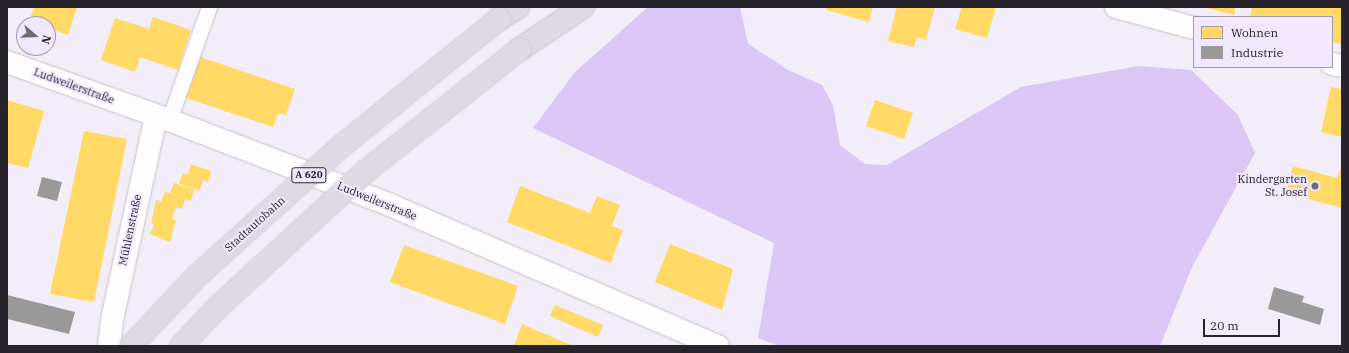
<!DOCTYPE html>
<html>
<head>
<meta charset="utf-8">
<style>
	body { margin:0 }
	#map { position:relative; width:1349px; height:353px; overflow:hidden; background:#f2edf8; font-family:"IBM Plex Serif",serif }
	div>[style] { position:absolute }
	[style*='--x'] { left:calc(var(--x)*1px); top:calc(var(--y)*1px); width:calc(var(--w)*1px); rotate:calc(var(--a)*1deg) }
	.forest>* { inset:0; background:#dbc6f5 }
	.homes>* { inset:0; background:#ffd966 }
	.industry>* { inset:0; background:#999 }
	.roads { filter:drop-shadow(0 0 1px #c6c2cb) drop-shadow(0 0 1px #c6c2cb) }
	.service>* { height:15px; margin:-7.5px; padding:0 7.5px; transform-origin:7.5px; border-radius:7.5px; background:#fdfcfe }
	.minor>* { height:22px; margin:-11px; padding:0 11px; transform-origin:11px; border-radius:11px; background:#fdfcfe }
	.secondary>* { height:22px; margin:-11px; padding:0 11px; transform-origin:11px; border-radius:11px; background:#fdfcfe }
	.motorway>* { height:22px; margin:-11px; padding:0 11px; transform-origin:11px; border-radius:11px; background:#ded9e3 }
	.bridges { filter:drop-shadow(0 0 1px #cfcdd2) drop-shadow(0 0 1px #cfcdd2) }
	.motorway-bridge>* { height:22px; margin:-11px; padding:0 11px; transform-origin:11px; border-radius:11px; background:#ded9e3 }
	.dots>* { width:11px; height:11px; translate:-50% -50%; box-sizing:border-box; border:2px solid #f1e8fd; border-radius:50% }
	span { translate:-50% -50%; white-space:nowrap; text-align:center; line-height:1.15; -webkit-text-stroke:4px #f1e8fd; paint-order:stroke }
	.shield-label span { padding:1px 3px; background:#f1e8fd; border:1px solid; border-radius:3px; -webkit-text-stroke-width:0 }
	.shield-label { font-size:10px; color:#27242c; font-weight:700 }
	.street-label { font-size:11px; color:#27242c }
	.poi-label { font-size:11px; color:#27242c }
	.right { translate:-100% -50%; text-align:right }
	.frame { position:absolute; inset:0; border:8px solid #27242c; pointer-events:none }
	.legend { position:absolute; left:1193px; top:16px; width:140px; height:52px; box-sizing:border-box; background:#f1e8fd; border:1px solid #a09aa9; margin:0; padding:5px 7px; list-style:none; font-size:12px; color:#27242c }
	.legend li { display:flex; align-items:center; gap:8px; height:20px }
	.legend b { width:20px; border:1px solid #a09aa9 }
	.north { position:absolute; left:16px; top:16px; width:40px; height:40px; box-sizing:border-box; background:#f1e8fd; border:1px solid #a09aa9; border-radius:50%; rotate:109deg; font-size:11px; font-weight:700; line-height:16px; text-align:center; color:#27242c }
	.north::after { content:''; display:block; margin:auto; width:14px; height:18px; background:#6e6a73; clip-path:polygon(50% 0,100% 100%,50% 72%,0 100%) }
	.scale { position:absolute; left:1203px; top:319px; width:77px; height:18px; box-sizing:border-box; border:2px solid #27242c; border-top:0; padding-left:5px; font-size:12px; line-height:14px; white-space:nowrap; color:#27242c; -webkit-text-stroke:3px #f1e8fd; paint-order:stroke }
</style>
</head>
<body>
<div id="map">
	<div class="forest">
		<div style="clip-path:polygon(648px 7px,740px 7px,748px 44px,788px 70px,822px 85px,833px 105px,840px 145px,865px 164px,887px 165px,1021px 87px,1138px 66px,1191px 70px,1238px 115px,1255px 153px,1192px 267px,1160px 346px,779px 346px,758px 338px,774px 243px,533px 128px,575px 72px)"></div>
	</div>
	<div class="homes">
		<div style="clip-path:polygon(34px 7px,77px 7px,68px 35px,48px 28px,48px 24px,29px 22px)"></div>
		<div style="clip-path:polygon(827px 7px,873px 7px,869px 22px,826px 10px)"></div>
		<div style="clip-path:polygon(897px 7px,935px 7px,926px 40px,917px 37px,914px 47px,888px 41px)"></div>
		<div style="clip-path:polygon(962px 7px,996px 7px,987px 38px,955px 29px)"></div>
		<div style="clip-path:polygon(1203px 7px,1236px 7px,1234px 15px)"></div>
		<div style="clip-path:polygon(1252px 7px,1342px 7px,1342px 44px,1332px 42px,1332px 17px,1250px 17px)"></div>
		<div style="clip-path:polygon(153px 17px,191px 30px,178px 70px,140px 57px,135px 72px,101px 60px,115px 18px,149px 29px)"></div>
		<div style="clip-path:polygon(200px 57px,295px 89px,286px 115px,278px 113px,273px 127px,186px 98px)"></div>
		<div style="clip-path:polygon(1331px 87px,1342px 89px,1342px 137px,1321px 132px)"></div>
		<div style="clip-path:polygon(7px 100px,44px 111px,28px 168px,7px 163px)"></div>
		<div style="clip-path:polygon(875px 100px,913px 113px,904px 139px,866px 126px)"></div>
		<div style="clip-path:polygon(84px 131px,127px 139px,94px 302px,50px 294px)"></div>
		<div style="clip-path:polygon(191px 164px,211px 171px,208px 182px,197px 178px,203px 181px,199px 191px,179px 184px,183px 173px,188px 175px)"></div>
		<div style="clip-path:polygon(1293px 166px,1337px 178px,1340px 170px,1342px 171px,1342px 208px,1286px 193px)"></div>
		<div style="clip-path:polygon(174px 183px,194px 190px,191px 201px,185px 199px,182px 209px,176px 207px,172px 218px,176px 220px,170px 242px,150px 234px,154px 224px,151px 223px,156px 200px,161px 202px,165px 192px,170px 193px)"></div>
		<div style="clip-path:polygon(520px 186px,590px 213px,597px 196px,620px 205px,612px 226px,623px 230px,611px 263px,507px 222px)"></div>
		<div style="clip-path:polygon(670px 244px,733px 269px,722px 310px,655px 282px)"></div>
		<div style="clip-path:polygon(404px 245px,518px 286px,505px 324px,390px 282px)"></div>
		<div style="clip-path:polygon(555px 305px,603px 325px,598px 337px,550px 316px)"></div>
		<div style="clip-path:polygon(522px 324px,573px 346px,514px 346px)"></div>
	</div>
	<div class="industry">
		<div style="clip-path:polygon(42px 177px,62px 182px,57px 201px,37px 196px)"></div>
		<div style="clip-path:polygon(1274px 287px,1304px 296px,1302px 302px,1324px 309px,1320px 325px,1268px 309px)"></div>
		<div style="clip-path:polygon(7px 295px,75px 312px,69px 334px,7px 319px)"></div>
	</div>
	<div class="roads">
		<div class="service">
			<div style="--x:169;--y:120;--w:120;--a:-70.5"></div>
		</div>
		<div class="minor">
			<div style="--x:1116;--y:7;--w:81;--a:15.1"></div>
			<div style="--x:1332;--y:64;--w:10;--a:11"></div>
			<div style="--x:109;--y:346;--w:31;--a:-83"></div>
			<div style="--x:113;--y:315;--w:204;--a:-77.8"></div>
		</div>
		<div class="secondary">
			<div style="--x:7;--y:62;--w:172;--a:19.7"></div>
			<div style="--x:169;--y:120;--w:237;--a:21"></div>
			<div style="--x:390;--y:205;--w:357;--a:23.3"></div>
		</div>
		<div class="motorway">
			<div style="--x:499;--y:19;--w:22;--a:-32"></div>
			<div style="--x:520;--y:49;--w:76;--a:-33.7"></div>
		</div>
	</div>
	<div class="bridges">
		<div class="motorway-bridge">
			<div style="--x:131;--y:346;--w:96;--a:-46.7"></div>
			<div style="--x:197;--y:276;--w:191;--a:-42"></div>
			<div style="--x:339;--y:148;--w:206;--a:-38.9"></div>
			<div style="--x:181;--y:346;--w:52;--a:-46.5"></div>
			<div style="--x:217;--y:308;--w:202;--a:-42.6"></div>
			<div style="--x:366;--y:171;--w:196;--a:-38.4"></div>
		</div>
	</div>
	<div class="dots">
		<div style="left:1315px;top:186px;background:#6e6a73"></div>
	</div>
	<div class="shield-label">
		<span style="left:309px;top:175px">A 620</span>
	</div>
	<div class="street-label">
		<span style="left:74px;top:86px;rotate:20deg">Ludweilerstraße</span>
		<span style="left:377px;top:201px;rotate:22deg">Ludweilerstraße</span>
		<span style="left:255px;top:224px;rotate:-42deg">Stadtautobahn</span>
		<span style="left:130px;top:230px;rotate:-78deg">Mühlenstraße</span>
	</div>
	<div class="poi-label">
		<span class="right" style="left:1307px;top:186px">Kindergarten<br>St. Josef</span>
	</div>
	<div class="frame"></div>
	<ul class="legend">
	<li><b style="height:11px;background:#ffd966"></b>Wohnen</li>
	<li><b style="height:11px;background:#999"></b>Industrie</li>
	</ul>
	<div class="north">N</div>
	<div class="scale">20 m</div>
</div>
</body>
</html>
